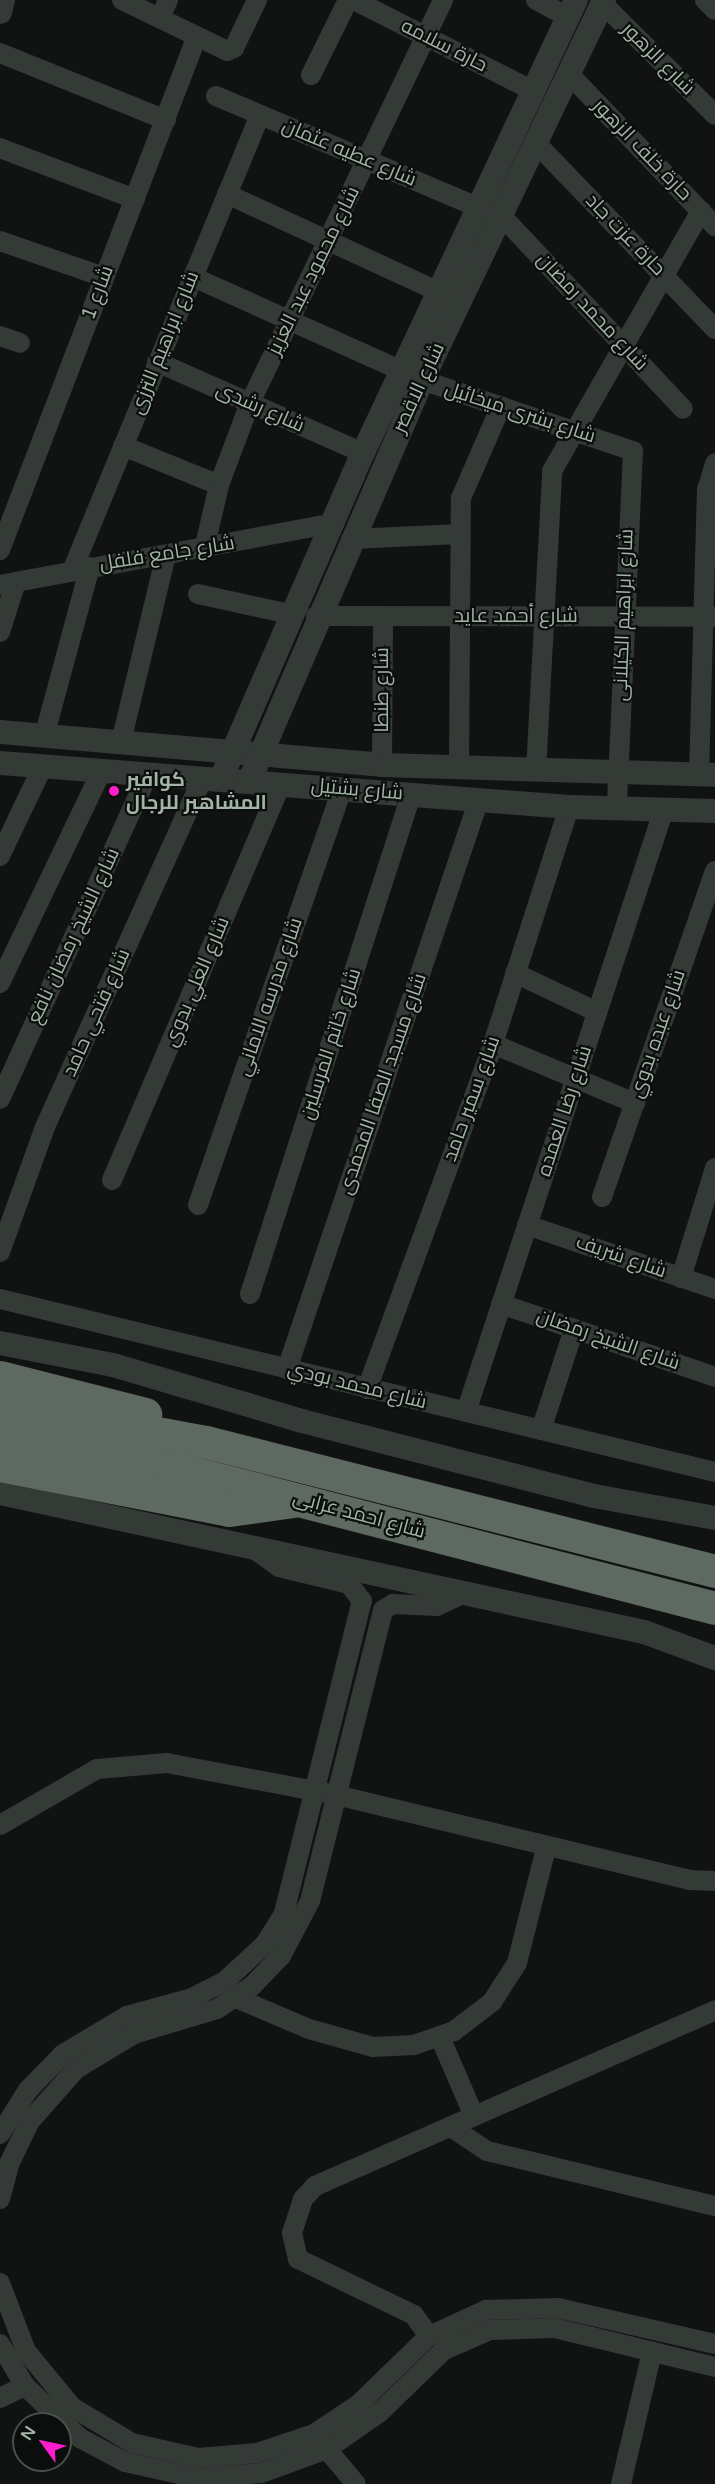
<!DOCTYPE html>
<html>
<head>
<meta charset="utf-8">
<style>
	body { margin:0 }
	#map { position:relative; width:715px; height:2484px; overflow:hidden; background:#111312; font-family:"Varela Round",Cairo,sans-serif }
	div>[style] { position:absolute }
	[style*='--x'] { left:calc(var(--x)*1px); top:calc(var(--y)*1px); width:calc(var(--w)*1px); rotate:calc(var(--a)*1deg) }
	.minor>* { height:20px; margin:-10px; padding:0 10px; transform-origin:10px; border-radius:10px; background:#343a36 }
	.tertiary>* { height:24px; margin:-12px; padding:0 12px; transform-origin:12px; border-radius:12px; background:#343a36 }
	.motorway>* { height:33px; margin:-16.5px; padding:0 16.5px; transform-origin:16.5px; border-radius:16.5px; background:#5d6961 }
	.dots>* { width:16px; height:16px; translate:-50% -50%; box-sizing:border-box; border:3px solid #0c0e0d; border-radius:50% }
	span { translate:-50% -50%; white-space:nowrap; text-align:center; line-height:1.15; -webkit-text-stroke:4.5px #0c0e0d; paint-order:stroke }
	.street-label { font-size:20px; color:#a1b4a6 }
	.poi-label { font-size:20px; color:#a1b4a6; font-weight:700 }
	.left { translate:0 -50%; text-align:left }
	.north { position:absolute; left:12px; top:2412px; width:60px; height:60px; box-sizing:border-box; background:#0c0e0d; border:2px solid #48504a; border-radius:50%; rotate:303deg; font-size:16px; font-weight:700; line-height:24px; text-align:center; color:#a1b4a6 }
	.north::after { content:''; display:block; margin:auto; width:21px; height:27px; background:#ff1cca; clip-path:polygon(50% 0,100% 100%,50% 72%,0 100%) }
</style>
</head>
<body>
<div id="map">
	<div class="minor">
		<div style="--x:122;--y:0;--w:117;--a:25.9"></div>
		<div style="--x:227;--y:51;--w:8;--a:-23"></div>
		<div style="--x:234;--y:48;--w:53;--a:-64.4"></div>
		<div style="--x:354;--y:0;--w:203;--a:26.9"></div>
		<div style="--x:536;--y:0;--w:36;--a:28"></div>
		<div style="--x:705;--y:0;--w:14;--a:45"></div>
		<div style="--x:602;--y:3;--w:159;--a:44.7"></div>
		<div style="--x:160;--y:18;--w:20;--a:-66"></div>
		<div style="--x:0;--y:53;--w:179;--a:22"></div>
		<div style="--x:569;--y:74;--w:211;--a:46.2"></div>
		<div style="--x:311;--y:75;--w:84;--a:-63.7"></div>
		<div style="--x:216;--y:96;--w:289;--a:23"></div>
		<div style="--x:535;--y:142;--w:260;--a:46.1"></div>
		<div style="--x:0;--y:148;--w:144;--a:20.7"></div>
		<div style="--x:227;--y:194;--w:236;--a:24.8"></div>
		<div style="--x:500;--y:214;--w:267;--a:46.8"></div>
		<div style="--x:0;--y:241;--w:110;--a:19.1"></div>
		<div style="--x:193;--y:277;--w:251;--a:24.2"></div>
		<div style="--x:422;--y:380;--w:223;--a:18.6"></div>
		<div style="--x:633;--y:451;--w:357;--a:92.6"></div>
		<div style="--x:0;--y:336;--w:21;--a:19"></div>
		<div style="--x:157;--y:362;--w:225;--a:23.8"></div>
		<div style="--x:123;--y:446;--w:104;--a:22.1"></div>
		<div style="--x:351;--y:539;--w:109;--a:-2.6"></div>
		<div style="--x:0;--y:550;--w:550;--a:-69.03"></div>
		<div style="--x:204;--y:550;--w:67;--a:-77"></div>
		<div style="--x:219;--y:485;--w:88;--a:-69.3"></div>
		<div style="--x:250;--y:403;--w:447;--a:-64.4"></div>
		<div style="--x:72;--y:571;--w:493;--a:-67.6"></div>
		<div style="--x:0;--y:585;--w:340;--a:-10.5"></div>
		<div style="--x:198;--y:594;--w:98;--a:12.3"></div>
		<div style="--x:316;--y:616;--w:399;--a:0.1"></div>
		<div style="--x:0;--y:632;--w:52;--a:-72.3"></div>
		<div style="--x:44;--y:737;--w:176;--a:-74.9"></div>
		<div style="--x:121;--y:742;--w:192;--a:-76.5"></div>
		<div style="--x:382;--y:765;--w:149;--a:-89.6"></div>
		<div style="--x:459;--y:769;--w:271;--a:-89.6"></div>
		<div style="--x:461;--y:498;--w:100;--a:-66.5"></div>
		<div style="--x:536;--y:771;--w:300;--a:-86.9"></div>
		<div style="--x:552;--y:471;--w:300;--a:-60.2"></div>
		<div style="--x:699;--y:775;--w:285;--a:-88.4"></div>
		<div style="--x:707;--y:490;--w:28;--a:-73"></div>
		<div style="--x:0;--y:856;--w:100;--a:-64.5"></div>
		<div style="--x:515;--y:973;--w:91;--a:25.4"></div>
		<div style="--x:0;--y:983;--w:236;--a:-64.4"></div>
		<div style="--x:493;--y:1044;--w:154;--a:22.6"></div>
		<div style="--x:0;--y:1099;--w:357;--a:-65.5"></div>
		<div style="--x:112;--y:1180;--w:431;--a:-66.9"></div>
		<div style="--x:602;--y:1197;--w:345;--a:-70.9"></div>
		<div style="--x:198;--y:1205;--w:440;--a:-70.9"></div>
		<div style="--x:527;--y:1225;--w:199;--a:18.8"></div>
		<div style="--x:0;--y:1252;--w:133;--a:-70.2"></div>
		<div style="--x:45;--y:1127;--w:384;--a:-65.7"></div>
		<div style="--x:681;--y:1278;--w:115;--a:-72.8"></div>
		<div style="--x:250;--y:1294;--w:524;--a:-72.12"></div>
		<div style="--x:0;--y:1299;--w:736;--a:13.6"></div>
		<div style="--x:501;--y:1304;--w:226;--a:18.8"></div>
		<div style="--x:287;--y:1369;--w:601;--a:-71.38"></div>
		<div style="--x:367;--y:1389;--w:367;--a:-69.9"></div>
		<div style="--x:493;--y:1044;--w:249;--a:-72.2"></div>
		<div style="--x:466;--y:1412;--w:635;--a:-71.82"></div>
		<div style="--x:541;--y:1430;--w:106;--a:-71.9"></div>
		<div style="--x:0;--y:1825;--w:112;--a:-30"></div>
		<div style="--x:97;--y:1769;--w:70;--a:-4.9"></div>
		<div style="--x:167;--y:1763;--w:172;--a:10.7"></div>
		<div style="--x:336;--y:1795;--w:363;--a:13.5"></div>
		<div style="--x:689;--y:1880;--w:26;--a:2"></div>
		<div style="--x:236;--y:1998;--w:79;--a:23"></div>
		<div style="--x:309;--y:2029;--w:66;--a:15.7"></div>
		<div style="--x:373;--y:2047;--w:41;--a:-2.8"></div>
		<div style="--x:414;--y:2045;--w:42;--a:-19.3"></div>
		<div style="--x:454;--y:2031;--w:48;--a:-37.3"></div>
		<div style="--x:492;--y:2002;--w:46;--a:-57.3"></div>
		<div style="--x:517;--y:1963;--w:119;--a:-75.8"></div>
		<div style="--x:440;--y:2037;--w:86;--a:66.7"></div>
		<div style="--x:451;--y:2127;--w:43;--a:33.7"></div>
		<div style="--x:487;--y:2151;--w:235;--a:13.6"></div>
		<div style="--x:0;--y:2134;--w:52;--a:-57.5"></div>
		<div style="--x:28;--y:2090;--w:50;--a:-45.8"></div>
		<div style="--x:63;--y:2054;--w:74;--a:-30.7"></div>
		<div style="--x:127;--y:2016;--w:67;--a:-15.5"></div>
		<div style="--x:192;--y:1998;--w:37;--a:-27"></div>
		<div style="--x:225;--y:1981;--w:54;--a:-42.8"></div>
		<div style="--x:265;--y:1944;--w:36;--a:-58"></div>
		<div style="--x:284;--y:1913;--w:322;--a:-76"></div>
		<div style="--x:362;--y:1601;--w:21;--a:-127"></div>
		<div style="--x:349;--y:1584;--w:72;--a:-166.3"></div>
		<div style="--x:279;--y:1567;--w:27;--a:-144"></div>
		<div style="--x:0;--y:2199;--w:38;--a:-75"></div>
		<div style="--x:10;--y:2162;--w:46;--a:-64"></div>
		<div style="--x:30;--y:2121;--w:69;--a:-48.5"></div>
		<div style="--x:76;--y:2069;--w:68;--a:-31.1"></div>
		<div style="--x:134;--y:2034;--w:87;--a:-16.8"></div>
		<div style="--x:217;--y:2009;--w:42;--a:-33.3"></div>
		<div style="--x:252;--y:1986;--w:42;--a:-46"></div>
		<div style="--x:281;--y:1956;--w:62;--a:-62.2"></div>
		<div style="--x:310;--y:1901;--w:300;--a:-75.9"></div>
		<div style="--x:383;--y:1610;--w:12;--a:-31"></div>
		<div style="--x:393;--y:1604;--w:44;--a:2.6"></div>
		<div style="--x:437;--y:1606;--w:29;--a:-25"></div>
		<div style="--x:0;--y:2283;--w:73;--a:69.1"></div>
		<div style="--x:26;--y:2351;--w:72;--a:50.6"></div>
		<div style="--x:72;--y:2407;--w:70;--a:31"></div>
		<div style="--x:132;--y:2443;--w:68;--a:12.8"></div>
		<div style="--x:198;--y:2458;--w:59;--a:-4.8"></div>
		<div style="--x:257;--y:2453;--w:60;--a:-18.4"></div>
		<div style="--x:314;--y:2434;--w:54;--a:-33.7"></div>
		<div style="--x:359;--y:2404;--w:98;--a:-44.2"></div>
		<div style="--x:429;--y:2336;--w:63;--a:-24.5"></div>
		<div style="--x:486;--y:2310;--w:72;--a:-1.6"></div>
		<div style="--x:558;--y:2308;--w:161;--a:12.9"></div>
		<div style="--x:429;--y:2336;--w:26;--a:-126"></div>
		<div style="--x:414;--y:2315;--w:129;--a:-154.2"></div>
		<div style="--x:298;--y:2259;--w:27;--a:-103"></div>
		<div style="--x:292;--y:2233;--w:36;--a:-72"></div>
		<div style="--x:303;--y:2199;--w:18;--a:-47"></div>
		<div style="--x:315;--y:2186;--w:437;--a:-23.7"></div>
		<div style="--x:0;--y:2344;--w:49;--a:59.2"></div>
		<div style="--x:25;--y:2386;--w:76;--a:43.4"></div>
		<div style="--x:80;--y:2438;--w:51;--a:28.1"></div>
		<div style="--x:125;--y:2462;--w:74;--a:12.5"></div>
		<div style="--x:197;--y:2478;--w:64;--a:-4.5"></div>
		<div style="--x:261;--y:2473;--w:70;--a:-20"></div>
		<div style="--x:327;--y:2449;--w:63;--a:-34.7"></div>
		<div style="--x:379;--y:2413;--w:91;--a:-44.1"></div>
		<div style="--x:444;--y:2350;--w:50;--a:-23.5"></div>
		<div style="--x:490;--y:2330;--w:65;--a:-1.8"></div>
		<div style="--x:555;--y:2328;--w:165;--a:13.7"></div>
		<div style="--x:0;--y:2398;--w:28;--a:-26"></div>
		<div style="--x:319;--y:2440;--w:57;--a:49.9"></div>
		<div style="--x:621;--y:2484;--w:136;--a:-76.8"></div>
	</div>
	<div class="tertiary">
		<div style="--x:0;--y:12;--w:12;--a:-76"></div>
		<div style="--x:0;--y:732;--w:383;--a:4.9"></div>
		<div style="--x:382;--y:765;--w:333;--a:1.7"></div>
		<div style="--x:0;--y:763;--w:571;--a:4.42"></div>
		<div style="--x:569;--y:807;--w:146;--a:1.6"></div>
		<div style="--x:221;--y:779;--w:356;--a:-66.5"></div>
		<div style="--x:363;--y:453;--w:501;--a:-64.82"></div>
		<div style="--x:249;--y:782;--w:438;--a:-66.7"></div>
		<div style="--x:422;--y:380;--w:421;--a:-64.4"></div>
		<div style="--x:0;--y:1343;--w:115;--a:11"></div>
		<div style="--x:113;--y:1365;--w:197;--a:16.5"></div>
		<div style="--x:302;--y:1421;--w:301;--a:14.4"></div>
		<div style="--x:594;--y:1496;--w:123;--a:10.3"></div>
		<div style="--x:0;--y:1493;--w:659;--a:12.18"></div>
		<div style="--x:644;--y:1632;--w:76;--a:20.1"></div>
	</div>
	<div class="motorway">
		<div style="--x:0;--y:1377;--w:150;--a:14.3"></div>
		<div style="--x:0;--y:1404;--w:209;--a:10.5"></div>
		<div style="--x:206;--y:1442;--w:525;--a:14.22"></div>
		<div style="--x:0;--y:1433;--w:174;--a:11.2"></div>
		<div style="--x:171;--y:1467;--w:562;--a:14.53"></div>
		<div style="--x:0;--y:1465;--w:233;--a:11.1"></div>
		<div style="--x:229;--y:1510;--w:65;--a:-8"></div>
	</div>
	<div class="dots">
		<div style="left:114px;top:791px;background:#ff1cca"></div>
	</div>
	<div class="street-label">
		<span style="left:444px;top:46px;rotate:27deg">حارة سلامه</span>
		<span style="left:658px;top:59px;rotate:45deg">شارع الزهور</span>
		<span style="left:642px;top:150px;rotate:46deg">حارة خلف الزهور</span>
		<span style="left:349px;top:153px;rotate:23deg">شارع عطيه عثمان</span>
		<span style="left:625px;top:235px;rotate:46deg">حارة عزت جاد</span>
		<span style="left:314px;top:271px;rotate:-64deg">شارع محمود عبد العزيز</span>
		<span style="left:98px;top:293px;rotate:-69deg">شارع 1</span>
		<span style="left:592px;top:312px;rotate:47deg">شارع محمد رمضان</span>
		<span style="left:165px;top:343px;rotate:-68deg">شارع ابراهيم الترزى</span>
		<span style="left:419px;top:388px;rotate:-65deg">شارع الاقصر</span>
		<span style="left:260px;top:408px;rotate:24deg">شارع رشدى</span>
		<span style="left:520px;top:413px;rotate:18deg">شارع بشرى ميخائيل</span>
		<span style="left:167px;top:554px;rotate:-9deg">شارع جامع فلفل</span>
		<span style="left:624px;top:615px;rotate:-88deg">شارع ابراهيم الكيلانى</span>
		<span style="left:516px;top:616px">شارع أحمد عايد</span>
		<span style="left:382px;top:690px;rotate:-90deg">شارع طنطا</span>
		<span style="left:357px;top:790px;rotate:5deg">شارع بشتيل</span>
		<span style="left:74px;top:936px;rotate:-65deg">شارع الشيخ رمضان نافع</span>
		<span style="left:197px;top:982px;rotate:-67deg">شارع العلي بدوي</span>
		<span style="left:270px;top:997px;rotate:-71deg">شارع مدرسه الاماني</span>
		<span style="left:97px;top:1013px;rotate:-66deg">شارع فتحي حامد</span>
		<span style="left:658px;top:1034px;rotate:-71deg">شارع عبده بدوي</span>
		<span style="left:331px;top:1044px;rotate:-72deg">شارع خاتم المرسلين</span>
		<span style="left:383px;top:1084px;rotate:-71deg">شارع مسجد الصفا المحمدى</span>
		<span style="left:472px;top:1099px;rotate:-70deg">شارع سمير حامد</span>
		<span style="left:565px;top:1111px;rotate:-72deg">شارع رضا العمده</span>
		<span style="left:621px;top:1257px;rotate:19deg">شارع شريف</span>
		<span style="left:608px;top:1340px;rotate:19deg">شارع الشيخ رمضان</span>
		<span style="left:357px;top:1386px;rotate:14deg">شارع محمد بودي</span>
		<span style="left:359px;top:1515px;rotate:15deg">شارع احمد عرابى</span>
	</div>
	<div class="poi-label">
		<span class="left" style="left:126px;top:792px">كوافير<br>المشاهير للرجال</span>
	</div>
	<div class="north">N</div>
</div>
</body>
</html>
